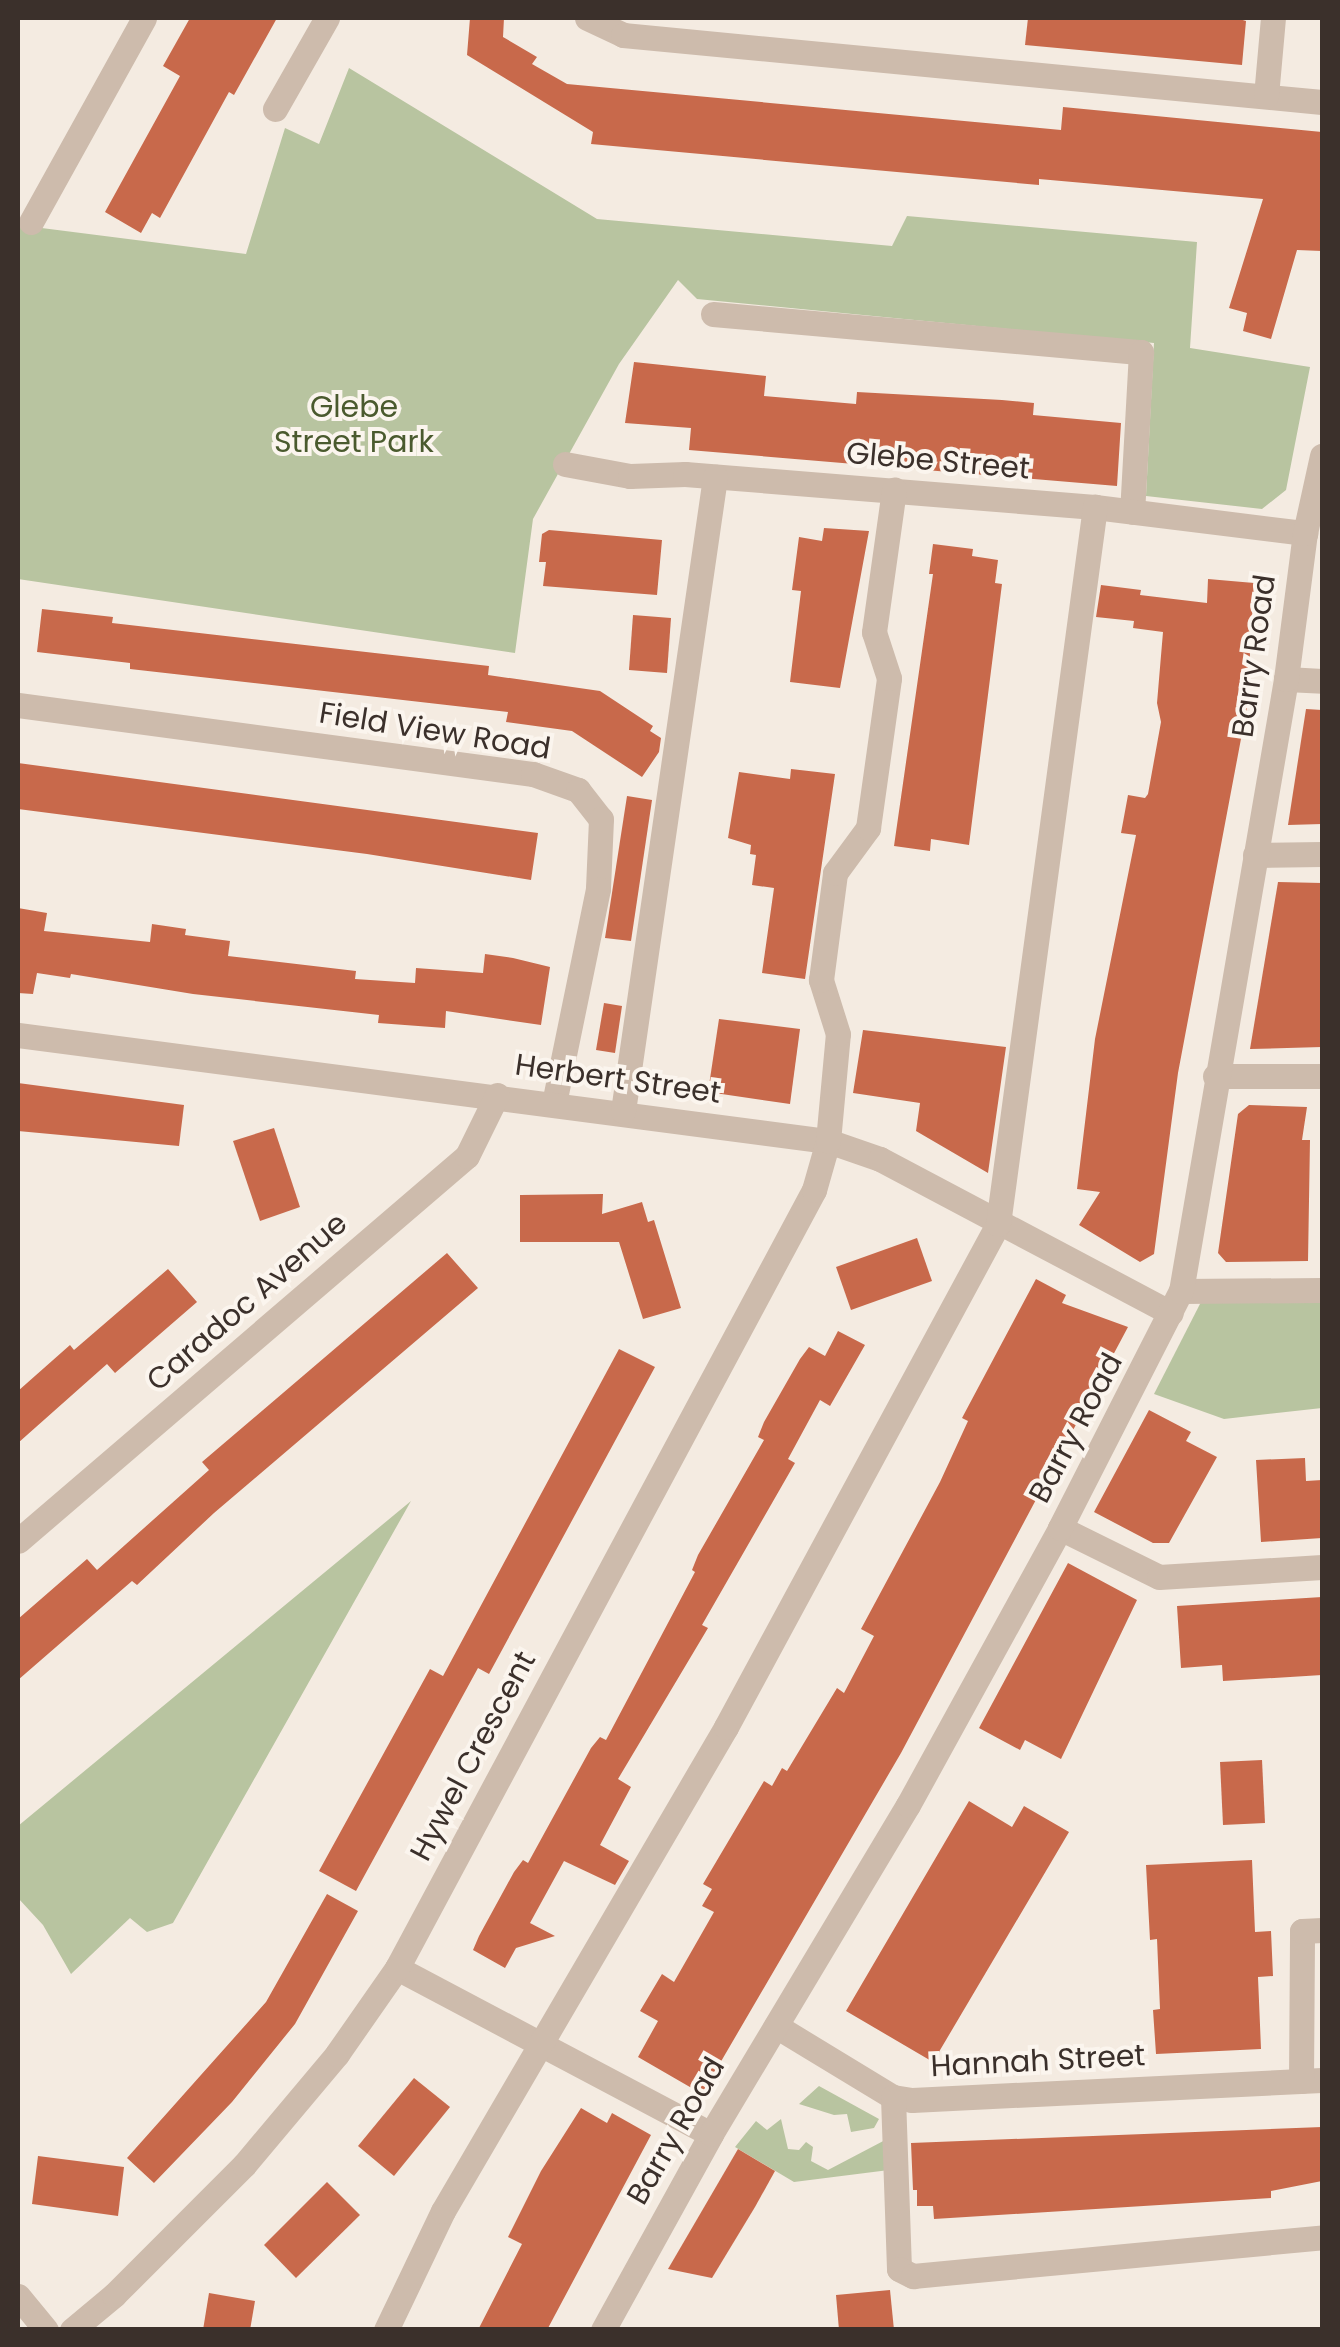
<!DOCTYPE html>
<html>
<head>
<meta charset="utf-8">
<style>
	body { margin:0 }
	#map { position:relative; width:1340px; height:2347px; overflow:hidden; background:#f4ebe1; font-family:Poppins,sans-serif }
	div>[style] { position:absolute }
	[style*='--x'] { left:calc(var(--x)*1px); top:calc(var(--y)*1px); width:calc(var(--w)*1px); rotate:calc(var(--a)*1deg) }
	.green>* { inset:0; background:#b8c4a0 }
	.building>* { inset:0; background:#c8694b }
	.minor>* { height:25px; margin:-12.5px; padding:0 12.5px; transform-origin:12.5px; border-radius:12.5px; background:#cdbbac }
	span { translate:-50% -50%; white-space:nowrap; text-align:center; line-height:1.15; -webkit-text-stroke:8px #fbf5ee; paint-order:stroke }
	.park-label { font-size:30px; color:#4a5a2e }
	.street-label { font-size:30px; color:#3b302b }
	.frame { position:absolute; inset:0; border:20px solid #3b302b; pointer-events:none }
</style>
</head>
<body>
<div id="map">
	<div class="green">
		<div style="clip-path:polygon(349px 68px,597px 219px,892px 246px,907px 216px,1197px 242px,1190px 348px,1310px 367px,1286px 490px,1262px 509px,1146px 496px,1154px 343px,697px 299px,678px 280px,619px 364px,533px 519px,515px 653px,18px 579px,18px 225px,246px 254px,285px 128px,319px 144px)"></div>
		<div style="clip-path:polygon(1322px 1301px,1322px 1408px,1224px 1419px,1154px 1394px,1201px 1302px)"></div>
		<div style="clip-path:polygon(411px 1501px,173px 1923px,147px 1932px,130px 1918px,71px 1974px,43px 1925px,18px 1898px,18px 1826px)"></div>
		<div style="clip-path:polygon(819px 2086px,879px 2119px,874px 2128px,851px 2132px,847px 2114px,834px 2115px,799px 2104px)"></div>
		<div style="clip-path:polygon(781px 2119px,788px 2149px,799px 2150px,806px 2142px,813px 2147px,811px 2161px,828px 2170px,889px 2138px,889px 2170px,794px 2182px,735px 2147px,756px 2121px,767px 2130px)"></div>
	</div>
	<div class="building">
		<div style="clip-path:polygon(190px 18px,277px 18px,234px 95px,229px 92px,160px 218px,152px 213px,141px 233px,105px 212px,180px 76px,163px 66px)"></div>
		<div style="clip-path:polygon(470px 18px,504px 18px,503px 37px,537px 57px,532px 64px,567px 84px,1061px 130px,1063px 107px,1322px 132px,1322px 251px,1297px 250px,1271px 339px,1243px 331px,1247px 313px,1229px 308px,1263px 199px,1039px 179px,1039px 185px,591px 144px,593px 132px,467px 55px)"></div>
		<div style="clip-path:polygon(1028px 18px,1236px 18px,1246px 21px,1242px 65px,1025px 45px)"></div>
		<div style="clip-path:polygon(634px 362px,766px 376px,764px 396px,856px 404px,857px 392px,1002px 400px,1034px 403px,1033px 415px,1121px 423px,1117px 486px,689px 450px,691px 428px,625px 423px)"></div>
		<div style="clip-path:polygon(824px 528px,869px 531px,840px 688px,790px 682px,801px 591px,792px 590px,799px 537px,822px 541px)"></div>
		<div style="clip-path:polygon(549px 530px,662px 540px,657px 595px,543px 586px,546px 562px,539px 562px,542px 534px)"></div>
		<div style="clip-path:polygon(933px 544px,973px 549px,972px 556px,998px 560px,995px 583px,1002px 584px,969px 845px,931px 839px,930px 851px,894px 846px,933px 574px,929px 574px)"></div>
		<div style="clip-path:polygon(1208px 579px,1254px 583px,1247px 707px,1178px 1073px,1154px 1254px,1140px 1262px,1079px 1225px,1100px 1192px,1077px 1189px,1095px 1039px,1136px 835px,1121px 833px,1128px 795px,1145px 798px,1148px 794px,1161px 722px,1157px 703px,1163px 632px,1133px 628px,1134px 621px,1096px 617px,1101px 585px,1141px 590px,1140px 595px,1207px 603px)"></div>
		<div style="clip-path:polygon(42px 609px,113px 617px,112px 623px,489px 666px,488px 675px,600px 691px,653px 726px,650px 731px,661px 738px,659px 752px,642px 777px,572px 731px,506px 722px,508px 712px,130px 669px,130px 663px,37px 652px)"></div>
		<div style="clip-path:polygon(633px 615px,671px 618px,667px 673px,629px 670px)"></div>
		<div style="clip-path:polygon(1306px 709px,1322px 710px,1322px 824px,1288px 825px)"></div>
		<div style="clip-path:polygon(18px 763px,538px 833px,531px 880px,367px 854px,18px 809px)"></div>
		<div style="clip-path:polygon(791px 769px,835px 774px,805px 979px,762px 973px,774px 888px,752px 885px,756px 855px,750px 854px,751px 845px,728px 838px,739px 772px,790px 779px)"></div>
		<div style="clip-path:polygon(627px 796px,652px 800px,631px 941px,605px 938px)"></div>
		<div style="clip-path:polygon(1278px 882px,1322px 883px,1322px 1047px,1250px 1049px)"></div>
		<div style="clip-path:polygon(18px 908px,47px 913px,44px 931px,150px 942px,152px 924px,186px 929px,185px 935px,230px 941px,228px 956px,356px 971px,355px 979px,415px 983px,416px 968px,483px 973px,485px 954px,513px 958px,550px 967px,541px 1025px,446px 1011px,445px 1028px,378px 1023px,379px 1015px,193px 994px,71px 974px,70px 978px,37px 973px,33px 994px,18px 993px)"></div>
		<div style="clip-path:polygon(604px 1003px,622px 1006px,615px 1053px,596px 1050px)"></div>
		<div style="clip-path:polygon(719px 1019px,800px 1029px,790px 1104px,708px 1092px)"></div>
		<div style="clip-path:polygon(863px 1030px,1006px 1047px,988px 1173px,916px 1131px,920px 1103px,853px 1093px)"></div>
		<div style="clip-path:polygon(18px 1083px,184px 1105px,179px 1146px,18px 1131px)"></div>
		<div style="clip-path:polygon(1249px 1105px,1307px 1107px,1302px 1140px,1310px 1140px,1308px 1261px,1226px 1262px,1218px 1253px,1238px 1114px)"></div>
		<div style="clip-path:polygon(274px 1128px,300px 1207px,260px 1221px,233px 1141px)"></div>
		<div style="clip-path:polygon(603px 1194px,602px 1214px,642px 1202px,648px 1222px,654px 1220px,681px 1308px,643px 1319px,619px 1242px,520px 1242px,520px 1195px)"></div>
		<div style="clip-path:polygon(917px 1238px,932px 1281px,851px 1310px,836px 1267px)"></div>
		<div style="clip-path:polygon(447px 1253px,478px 1288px,214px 1513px,137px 1585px,132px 1581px,18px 1680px,18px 1619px,87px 1559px,97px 1570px,209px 1470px,202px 1462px)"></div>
		<div style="clip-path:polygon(168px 1269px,197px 1302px,115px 1373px,107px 1364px,18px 1443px,18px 1391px,70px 1345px,74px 1350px)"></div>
		<div style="clip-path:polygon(1036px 1279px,1066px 1295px,1062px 1303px,1128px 1327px,901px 1753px,702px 2094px,638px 2057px,658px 2021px,640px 2011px,662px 1974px,674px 1982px,714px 1912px,702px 1906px,712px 1889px,703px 1884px,764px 1781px,772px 1786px,782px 1768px,787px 1771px,837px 1688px,844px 1693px,874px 1636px,861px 1629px,940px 1482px,968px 1421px,962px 1418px)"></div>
		<div style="clip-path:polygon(838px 1331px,865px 1345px,830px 1406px,820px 1400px,788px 1459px,795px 1463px,702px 1625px,708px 1628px,618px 1779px,631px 1787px,600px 1845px,629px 1861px,615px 1885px,564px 1861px,530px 1923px,555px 1936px,516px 1948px,505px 1968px,473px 1950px,479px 1936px,514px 1872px,523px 1860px,528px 1863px,591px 1748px,600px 1737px,606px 1740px,695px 1572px,692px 1570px,698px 1555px,764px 1440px,758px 1437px,764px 1422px,800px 1359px,809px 1347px,825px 1356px)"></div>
		<div style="clip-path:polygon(619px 1349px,655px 1367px,489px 1674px,478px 1668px,356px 1891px,319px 1871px,430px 1669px,443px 1676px)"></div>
		<div style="clip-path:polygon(1149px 1410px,1191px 1432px,1186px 1441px,1217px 1457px,1169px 1543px,1153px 1543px,1094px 1512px)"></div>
		<div style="clip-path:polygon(1305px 1458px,1306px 1481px,1322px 1480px,1322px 1538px,1261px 1542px,1256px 1460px)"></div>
		<div style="clip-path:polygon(1068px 1563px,1137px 1600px,1061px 1759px,1025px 1740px,1020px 1750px,979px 1728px)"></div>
		<div style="clip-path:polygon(1322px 1597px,1322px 1675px,1223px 1681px,1222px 1665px,1181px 1668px,1177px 1606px)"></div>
		<div style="clip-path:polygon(1262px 1760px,1265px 1823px,1223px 1825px,1220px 1762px)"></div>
		<div style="clip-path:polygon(969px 1801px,1012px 1827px,1024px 1806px,1069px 1832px,933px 2062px,846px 2011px)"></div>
		<div style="clip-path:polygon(1252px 1860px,1255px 1932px,1271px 1931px,1273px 1976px,1258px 1977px,1261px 2049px,1156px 2054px,1153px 2010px,1160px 2009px,1157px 1939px,1150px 1940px,1146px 1865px)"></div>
		<div style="clip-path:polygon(327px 1894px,358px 1911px,295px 2024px,232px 2102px,154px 2183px,127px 2158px,266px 2002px)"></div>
		<div style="clip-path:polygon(414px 2078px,450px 2107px,394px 2176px,358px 2146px)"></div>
		<div style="clip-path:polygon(581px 2108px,607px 2123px,612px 2113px,651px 2135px,547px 2330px,478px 2330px,522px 2244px,508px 2237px,541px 2171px)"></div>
		<div style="clip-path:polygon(1322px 2127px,1322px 2181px,1271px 2191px,1271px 2198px,934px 2219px,933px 2206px,917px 2206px,917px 2190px,913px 2190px,911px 2143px)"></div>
		<div style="clip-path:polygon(738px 2149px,775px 2171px,755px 2207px,712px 2278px,668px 2269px)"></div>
		<div style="clip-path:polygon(38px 2156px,124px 2167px,118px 2216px,32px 2204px)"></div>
		<div style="clip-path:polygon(327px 2182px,360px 2215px,296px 2278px,264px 2245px)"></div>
		<div style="clip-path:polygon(890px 2290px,894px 2330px,839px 2330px,836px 2295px)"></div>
		<div style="clip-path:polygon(209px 2293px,255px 2301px,250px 2330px,203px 2330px)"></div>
	</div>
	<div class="minor">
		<div style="--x:587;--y:18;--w:40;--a:25"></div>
		<div style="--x:623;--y:35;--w:702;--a:5.48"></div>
		<div style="--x:1266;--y:96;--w:78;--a:-84.9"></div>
		<div style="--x:275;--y:109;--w:105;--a:-60.3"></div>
		<div style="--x:31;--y:222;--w:233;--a:-61"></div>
		<div style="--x:713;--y:314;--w:430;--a:5.1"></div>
		<div style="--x:1141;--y:352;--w:160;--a:93.2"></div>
		<div style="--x:565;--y:464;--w:66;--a:10.5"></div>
		<div style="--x:630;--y:476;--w:55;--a:-2.1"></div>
		<div style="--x:685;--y:474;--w:411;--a:4.6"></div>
		<div style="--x:1095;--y:507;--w:212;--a:7.1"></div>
		<div style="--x:1286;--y:679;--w:36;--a:3"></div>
		<div style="--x:18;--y:705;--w:520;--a:7.63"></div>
		<div style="--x:533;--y:774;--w:48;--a:19.6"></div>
		<div style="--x:578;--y:790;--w:37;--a:52"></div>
		<div style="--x:601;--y:819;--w:70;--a:92.5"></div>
		<div style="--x:598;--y:889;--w:218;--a:101.6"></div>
		<div style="--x:1255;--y:855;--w:67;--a:-0.9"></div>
		<div style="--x:18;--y:1035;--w:817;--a:7.46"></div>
		<div style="--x:828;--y:1141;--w:55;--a:19.1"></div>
		<div style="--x:880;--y:1159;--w:329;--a:27.9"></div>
		<div style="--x:1215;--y:1076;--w:107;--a:0"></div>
		<div style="--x:623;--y:1111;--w:641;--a:-81.74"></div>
		<div style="--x:1181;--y:1291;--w:141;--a:-0.4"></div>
		<div style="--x:1060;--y:1528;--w:110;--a:26.3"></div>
		<div style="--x:1159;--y:1577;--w:163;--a:-3.5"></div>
		<div style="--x:18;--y:1541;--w:591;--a:-40.61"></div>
		<div style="--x:467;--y:1156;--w:68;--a:-63.8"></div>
		<div style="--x:397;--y:1968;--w:355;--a:27.9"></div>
		<div style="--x:776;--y:2026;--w:137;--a:31.3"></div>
		<div style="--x:893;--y:2097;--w:19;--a:9"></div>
		<div style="--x:912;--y:2100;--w:410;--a:-2.8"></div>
		<div style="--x:1301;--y:2081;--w:150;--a:-89.6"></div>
		<div style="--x:1302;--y:1931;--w:20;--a:-3"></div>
		<div style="--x:893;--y:2097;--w:172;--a:88"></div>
		<div style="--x:899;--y:2269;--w:16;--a:27"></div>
		<div style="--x:913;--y:2276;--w:411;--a:-5.4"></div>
		<div style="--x:18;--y:2296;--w:44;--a:50.5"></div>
		<div style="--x:72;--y:2330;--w:55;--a:-39.8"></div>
		<div style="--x:114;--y:2295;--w:184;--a:-45"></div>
		<div style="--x:244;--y:2165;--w:145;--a:-50"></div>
		<div style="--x:337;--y:2054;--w:105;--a:-55.1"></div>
		<div style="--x:397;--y:1968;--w:883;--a:-61.81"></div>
		<div style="--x:814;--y:1190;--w:51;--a:-74.1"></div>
		<div style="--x:828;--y:1141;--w:107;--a:-84.7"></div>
		<div style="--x:838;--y:1034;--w:57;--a:-107.5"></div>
		<div style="--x:821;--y:980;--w:108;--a:-82.5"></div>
		<div style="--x:835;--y:873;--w:56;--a:-53.7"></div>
		<div style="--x:868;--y:828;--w:151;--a:-82"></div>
		<div style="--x:889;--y:678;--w:48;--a:-108.1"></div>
		<div style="--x:874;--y:632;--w:144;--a:-82"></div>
		<div style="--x:386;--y:2330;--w:132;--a:-64.4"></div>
		<div style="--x:443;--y:2211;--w:561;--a:-59.68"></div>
		<div style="--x:726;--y:1727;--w:572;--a:-61.6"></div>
		<div style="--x:998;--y:1224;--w:724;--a:-82.3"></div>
		<div style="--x:603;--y:2330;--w:224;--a:-61.1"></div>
		<div style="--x:711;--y:2134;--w:383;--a:-59.1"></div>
		<div style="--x:908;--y:1805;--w:316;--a:-61.2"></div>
		<div style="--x:1060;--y:1528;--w:266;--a:-63"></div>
		<div style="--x:1181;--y:1291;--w:621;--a:-80.26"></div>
		<div style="--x:1286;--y:679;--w:147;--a:-82.6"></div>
		<div style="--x:1305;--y:533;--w:79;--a:-77.6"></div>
	</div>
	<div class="park-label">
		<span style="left:354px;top:424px">Glebe<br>Street Park</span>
	</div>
	<div class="street-label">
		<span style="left:938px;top:461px;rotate:5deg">Glebe Street</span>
		<span style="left:1254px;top:656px;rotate:-82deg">Barry Road</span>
		<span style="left:435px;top:731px;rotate:9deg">Field View Road</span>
		<span style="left:618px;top:1079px;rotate:8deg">Herbert Street</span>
		<span style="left:247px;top:1302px;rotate:-41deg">Caradoc Avenue</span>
		<span style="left:1076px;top:1428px;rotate:-62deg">Barry Road</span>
		<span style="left:473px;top:1756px;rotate:-62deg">Hywel Crescent</span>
		<span style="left:1038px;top:2061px;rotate:-3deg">Hannah Street</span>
		<span style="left:676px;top:2131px;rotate:-60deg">Barry Road</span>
	</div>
	<div class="frame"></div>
</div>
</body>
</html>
